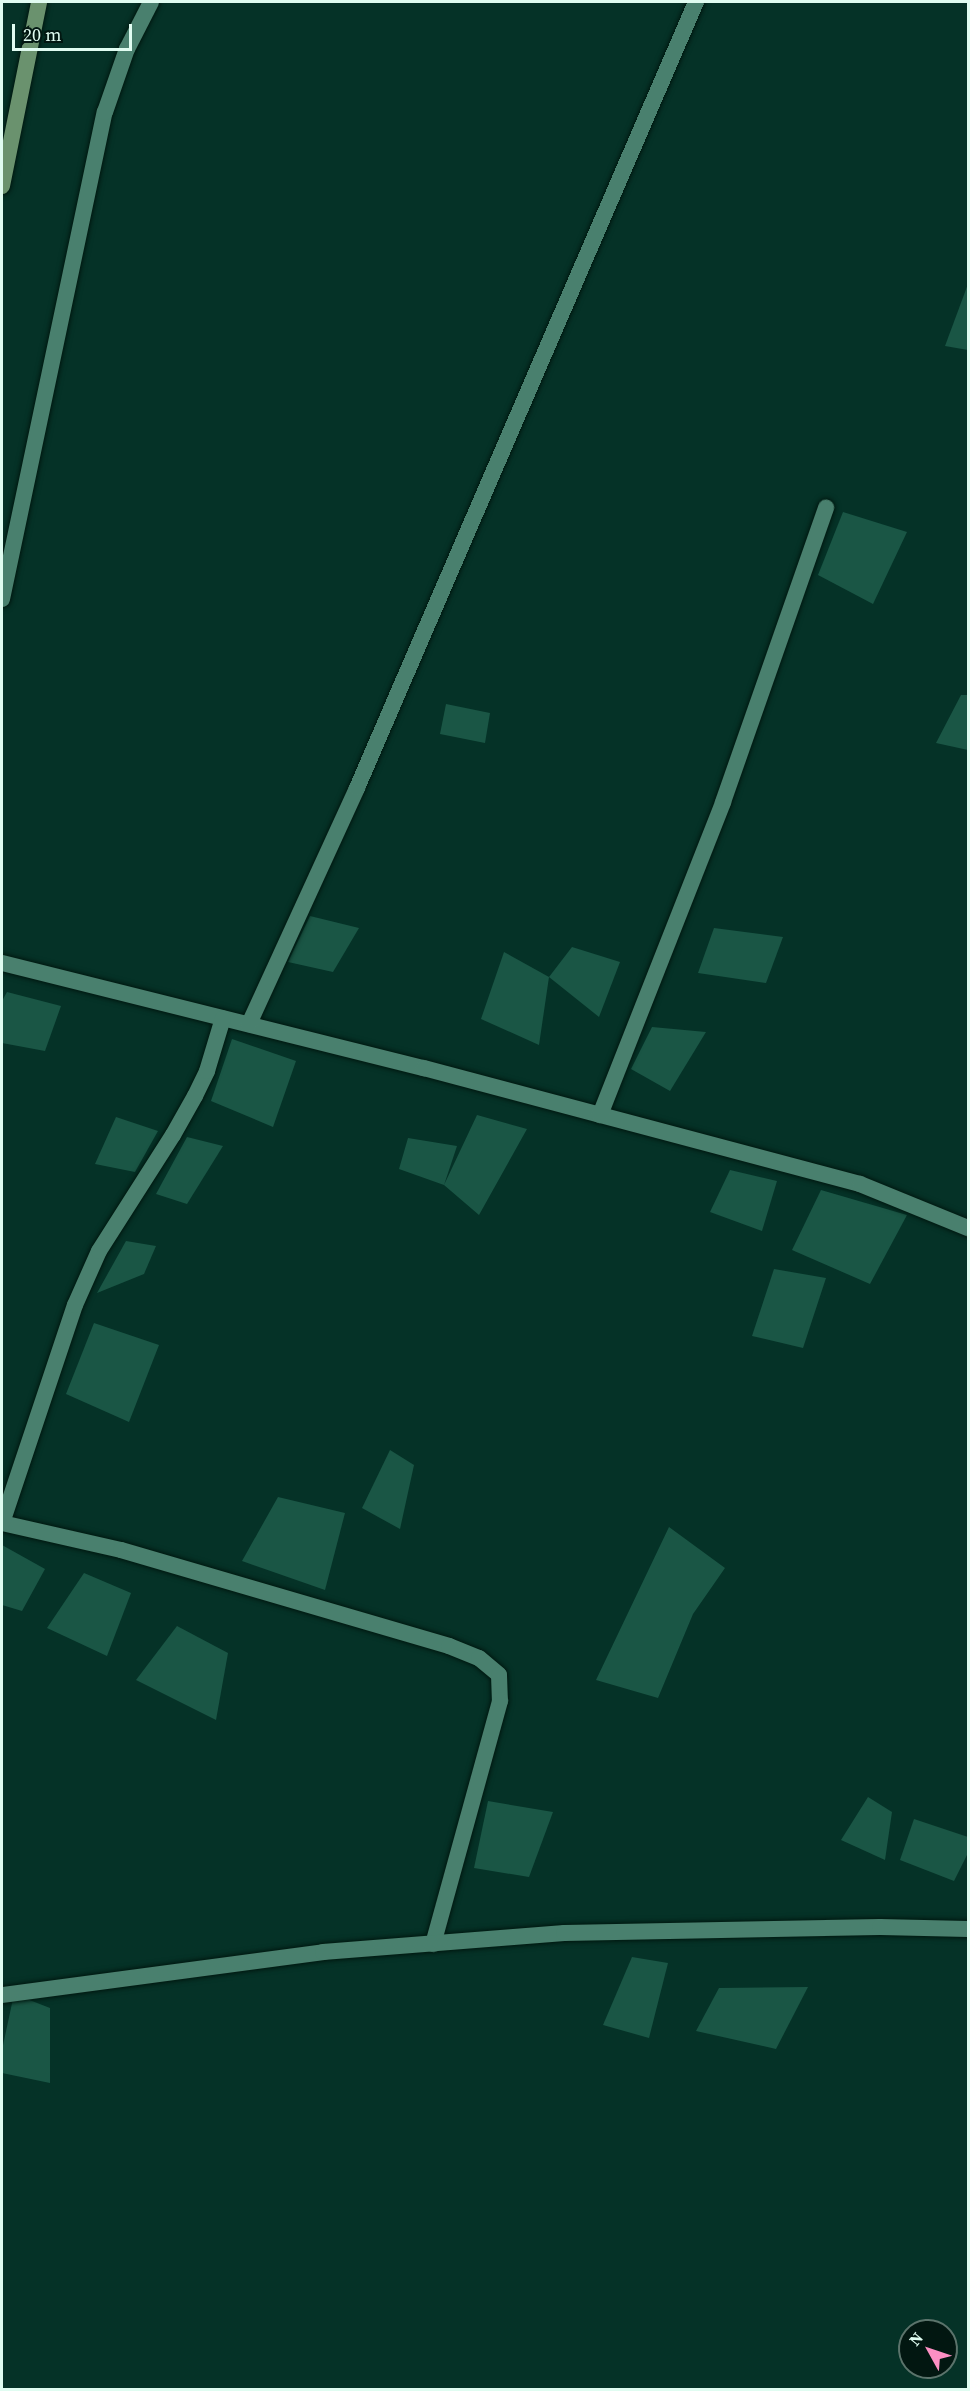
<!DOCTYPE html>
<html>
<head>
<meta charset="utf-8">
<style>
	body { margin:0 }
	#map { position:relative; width:970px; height:2391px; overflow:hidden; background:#053227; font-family:"Source Serif 4",serif }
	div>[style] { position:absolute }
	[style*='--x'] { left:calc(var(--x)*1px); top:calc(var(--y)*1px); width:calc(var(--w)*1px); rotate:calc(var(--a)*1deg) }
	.building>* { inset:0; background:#1a5645 }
	.roads { filter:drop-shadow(0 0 2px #001810) drop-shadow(0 0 2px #001810) }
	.minor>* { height:16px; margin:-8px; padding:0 8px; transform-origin:8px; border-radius:8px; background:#49806e }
	.secondary>* { height:16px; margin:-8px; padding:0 8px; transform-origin:8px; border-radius:8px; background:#6a926e }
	span { translate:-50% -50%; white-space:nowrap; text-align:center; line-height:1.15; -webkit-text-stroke:5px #021711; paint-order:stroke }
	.frame { position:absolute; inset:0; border:3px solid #e0fcf1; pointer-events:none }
	.north { position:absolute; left:898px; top:2319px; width:60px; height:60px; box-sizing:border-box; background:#021711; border:2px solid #5b736b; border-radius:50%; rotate:310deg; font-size:16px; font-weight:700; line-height:24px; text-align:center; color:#e0fcf1 }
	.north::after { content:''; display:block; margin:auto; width:21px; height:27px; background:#fc8fc3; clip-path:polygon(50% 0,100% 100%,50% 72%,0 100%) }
	.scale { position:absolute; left:12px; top:24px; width:120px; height:27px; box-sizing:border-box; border:3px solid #e0fcf1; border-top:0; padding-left:8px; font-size:18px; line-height:21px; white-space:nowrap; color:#e0fcf1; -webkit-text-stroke:4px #021711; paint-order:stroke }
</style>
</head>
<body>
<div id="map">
	<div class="building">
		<div style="clip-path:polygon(968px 284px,968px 350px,945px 346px)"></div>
		<div style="clip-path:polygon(843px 512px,907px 532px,873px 604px,818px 575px)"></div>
		<div style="clip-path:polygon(961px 695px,968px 695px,968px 750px,936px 743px)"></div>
		<div style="clip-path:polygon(446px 704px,490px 713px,485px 743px,440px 734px)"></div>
		<div style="clip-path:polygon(310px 916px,359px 928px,333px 972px,288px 962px)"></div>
		<div style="clip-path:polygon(714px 928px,783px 937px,766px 983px,698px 973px)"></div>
		<div style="clip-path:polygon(572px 947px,620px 962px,599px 1017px,549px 977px)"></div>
		<div style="clip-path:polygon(504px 952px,549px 977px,539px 1045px,481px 1019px)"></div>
		<div style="clip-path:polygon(7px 992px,61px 1006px,45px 1051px,2px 1043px,2px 1001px)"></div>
		<div style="clip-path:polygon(652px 1027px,706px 1032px,670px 1091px,631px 1069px)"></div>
		<div style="clip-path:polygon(232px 1039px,296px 1061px,273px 1127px,211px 1101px)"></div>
		<div style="clip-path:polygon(477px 1115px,527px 1129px,479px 1215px,444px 1185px,399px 1169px,408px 1138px,457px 1146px,444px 1185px)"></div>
		<div style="clip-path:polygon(116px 1117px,158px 1131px,135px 1172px,95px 1164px)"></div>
		<div style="clip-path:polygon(187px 1137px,223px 1146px,187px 1204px,156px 1194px)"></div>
		<div style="clip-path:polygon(730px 1170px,777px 1181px,762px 1231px,710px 1212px)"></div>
		<div style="clip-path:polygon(821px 1190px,907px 1215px,870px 1284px,792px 1250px)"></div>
		<div style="clip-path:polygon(126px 1241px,156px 1246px,144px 1274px,97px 1293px)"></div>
		<div style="clip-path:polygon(774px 1269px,826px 1278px,803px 1348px,752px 1336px)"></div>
		<div style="clip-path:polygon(94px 1323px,159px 1345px,129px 1422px,66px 1394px)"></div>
		<div style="clip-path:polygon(390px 1450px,414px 1465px,400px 1529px,362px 1508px)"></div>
		<div style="clip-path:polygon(278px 1497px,345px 1513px,325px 1590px,242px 1561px)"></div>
		<div style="clip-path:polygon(669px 1527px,725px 1568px,693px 1614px,658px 1698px,596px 1680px)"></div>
		<div style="clip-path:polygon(2px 1545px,45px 1569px,22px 1611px,2px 1605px)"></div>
		<div style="clip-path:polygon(84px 1573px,131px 1593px,107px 1656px,47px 1628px)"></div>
		<div style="clip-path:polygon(177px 1626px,228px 1653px,216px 1720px,136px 1680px)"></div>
		<div style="clip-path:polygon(868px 1797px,892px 1812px,885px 1860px,841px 1840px)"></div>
		<div style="clip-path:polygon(488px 1801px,553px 1812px,529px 1877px,474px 1868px)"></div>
		<div style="clip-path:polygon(914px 1819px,968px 1837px,968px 1853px,954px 1881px,900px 1860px)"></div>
		<div style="clip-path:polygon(632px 1957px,668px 1963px,649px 2038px,603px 2025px)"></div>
		<div style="clip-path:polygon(808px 1987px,776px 2049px,696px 2031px,719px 1988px)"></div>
		<div style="clip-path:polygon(14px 1994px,50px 2008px,50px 2083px,2px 2073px,2px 2050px)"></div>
	</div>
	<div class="roads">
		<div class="minor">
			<div style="--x:2;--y:599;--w:498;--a:-78.1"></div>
			<div style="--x:105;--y:112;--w:67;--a:-70.8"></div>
			<div style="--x:127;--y:49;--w:53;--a:-62.9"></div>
			<div style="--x:2;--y:963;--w:435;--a:14"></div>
			<div style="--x:424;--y:1068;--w:451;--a:14.9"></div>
			<div style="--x:860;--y:1184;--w:117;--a:22.2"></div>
			<div style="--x:249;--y:1024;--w:260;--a:-65.4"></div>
			<div style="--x:357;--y:788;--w:856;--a:-66.67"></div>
			<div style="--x:600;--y:1115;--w:336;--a:-68.5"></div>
			<div style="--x:723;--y:802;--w:312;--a:-70.7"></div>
			<div style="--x:2;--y:1523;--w:122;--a:12.8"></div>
			<div style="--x:121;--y:1550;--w:342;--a:16.3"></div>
			<div style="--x:449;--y:1646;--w:32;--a:22"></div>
			<div style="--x:479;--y:1658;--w:26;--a:40"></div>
			<div style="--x:499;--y:1675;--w:26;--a:88"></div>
			<div style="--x:500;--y:1701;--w:252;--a:105.4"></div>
			<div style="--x:2;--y:1523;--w:230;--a:-71.5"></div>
			<div style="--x:75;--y:1305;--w:59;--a:-66"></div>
			<div style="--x:99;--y:1251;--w:138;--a:-57.5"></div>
			<div style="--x:173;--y:1135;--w:45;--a:-60.6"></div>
			<div style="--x:195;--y:1096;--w:28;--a:-64"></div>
			<div style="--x:207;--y:1071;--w:55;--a:-73.2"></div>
			<div style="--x:2;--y:1995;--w:324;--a:-7.6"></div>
			<div style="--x:323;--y:1952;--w:242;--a:-4.5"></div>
			<div style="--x:564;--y:1933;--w:316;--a:-1.1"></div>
			<div style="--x:880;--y:1927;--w:88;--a:1.3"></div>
		</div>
		<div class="secondary">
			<div style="--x:2;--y:186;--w:188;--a:-78.6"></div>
		</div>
	</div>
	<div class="frame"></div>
	<div class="north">N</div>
	<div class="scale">20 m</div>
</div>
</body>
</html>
